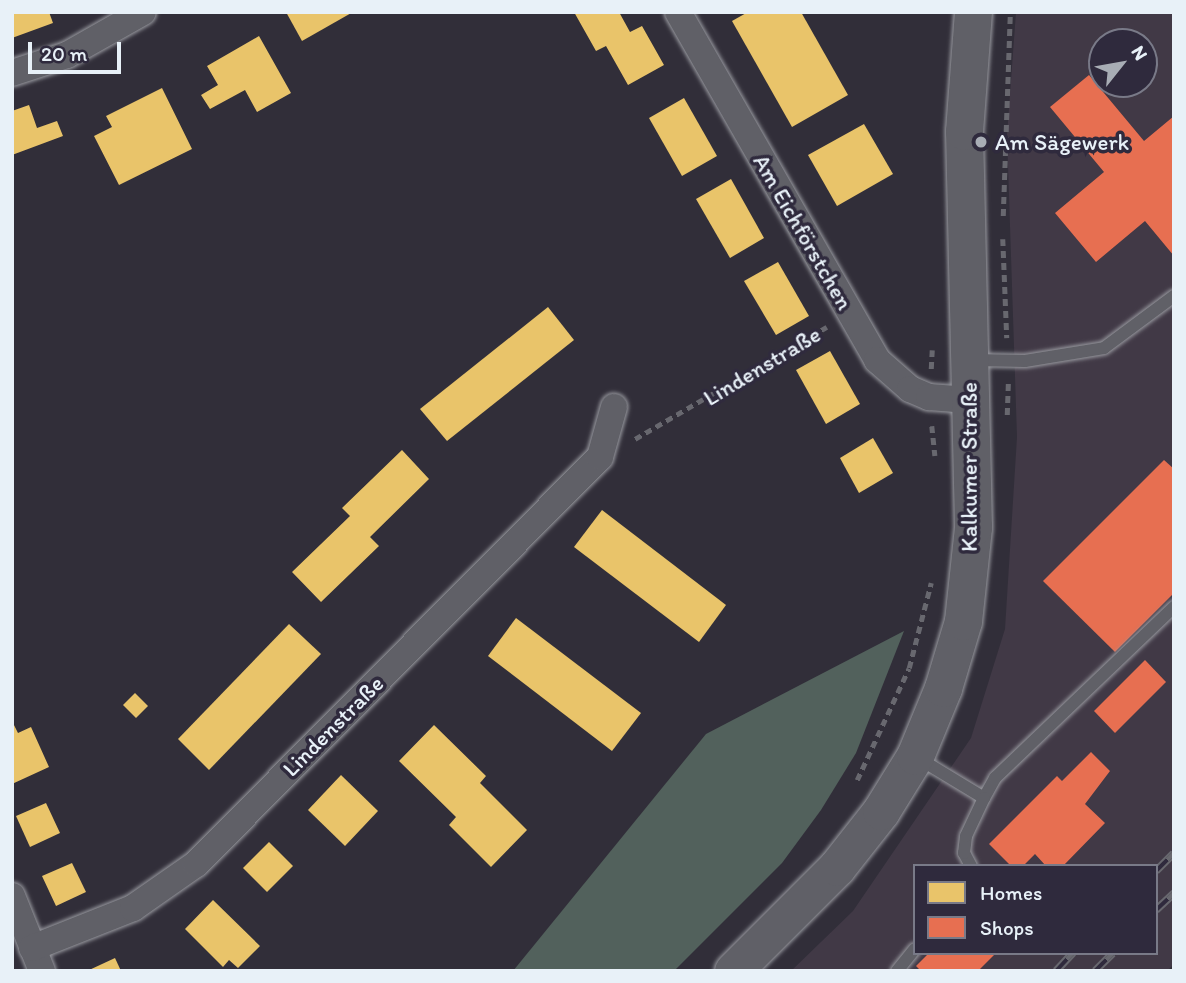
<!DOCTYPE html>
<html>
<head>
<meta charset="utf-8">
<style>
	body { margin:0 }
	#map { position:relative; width:1186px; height:983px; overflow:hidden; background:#312e39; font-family:Itim,sans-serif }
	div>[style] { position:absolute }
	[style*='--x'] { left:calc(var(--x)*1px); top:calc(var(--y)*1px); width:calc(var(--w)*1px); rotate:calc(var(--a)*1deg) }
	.built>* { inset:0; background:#413946 }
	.green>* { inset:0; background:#52615c }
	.homes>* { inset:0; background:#e9c46a }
	.shops>* { inset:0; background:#e76f51 }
	.path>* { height:4.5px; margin-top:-2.25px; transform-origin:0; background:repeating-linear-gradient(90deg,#68686f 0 7px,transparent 0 12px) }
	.roads { filter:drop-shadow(0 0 2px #98999f) drop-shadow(0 0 2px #98999f) }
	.service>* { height:12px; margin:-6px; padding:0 6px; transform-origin:6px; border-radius:6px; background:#606067 }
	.minor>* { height:26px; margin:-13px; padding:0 13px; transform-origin:13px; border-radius:13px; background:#606067 }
	.secondary>* { height:37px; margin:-18.5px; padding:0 18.5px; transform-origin:18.5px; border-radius:18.5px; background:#606067 }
	.rail>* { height:8px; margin-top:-4px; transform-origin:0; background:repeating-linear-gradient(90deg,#2f2a3d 0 16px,#68686f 0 32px); box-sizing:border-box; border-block:2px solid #68686f }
	.dots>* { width:19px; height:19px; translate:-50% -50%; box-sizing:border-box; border:4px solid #2f2a3d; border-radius:50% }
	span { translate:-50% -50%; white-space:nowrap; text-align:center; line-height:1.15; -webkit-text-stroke:7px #2f2a3d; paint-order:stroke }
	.poi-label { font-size:23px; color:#e8f1f8 }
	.left { translate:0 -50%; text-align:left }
	.street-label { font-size:23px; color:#e8f1f8 }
	.frame { position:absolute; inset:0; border:14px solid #e8f1f8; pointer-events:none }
	.legend { position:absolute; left:913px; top:864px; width:245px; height:91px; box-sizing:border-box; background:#2f2a3d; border:2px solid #797a88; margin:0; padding:9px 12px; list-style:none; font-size:21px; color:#e8f1f8 }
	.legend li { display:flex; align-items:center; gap:14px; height:35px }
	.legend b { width:35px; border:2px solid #797a88 }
	.north { position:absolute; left:1088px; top:28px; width:70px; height:70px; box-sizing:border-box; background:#2f2a3d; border:2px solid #797a88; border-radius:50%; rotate:59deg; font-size:19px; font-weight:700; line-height:28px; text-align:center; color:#e8f1f8 }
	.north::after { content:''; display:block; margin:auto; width:24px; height:32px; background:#a8adb5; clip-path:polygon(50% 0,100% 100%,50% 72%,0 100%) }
	.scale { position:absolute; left:28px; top:42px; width:93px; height:32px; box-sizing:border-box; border:4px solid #e8f1f8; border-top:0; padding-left:9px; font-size:21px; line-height:24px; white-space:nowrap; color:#e8f1f8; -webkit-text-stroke:5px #2f2a3d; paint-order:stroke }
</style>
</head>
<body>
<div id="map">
	<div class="built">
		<div style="clip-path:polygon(evenodd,1016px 12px,1174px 12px,1174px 964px,1167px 971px,791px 971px,853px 911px,971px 738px,1005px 629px,1017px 437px,1007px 135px,1016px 12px,1102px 42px,1144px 42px,1144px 84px,1102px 84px,1102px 42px,1016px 12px,915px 866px,1156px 866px,1156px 953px,915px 953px,915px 866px)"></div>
	</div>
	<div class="green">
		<div style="clip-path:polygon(904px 631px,856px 753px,821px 810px,782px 863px,674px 971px,513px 971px,706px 734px)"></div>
	</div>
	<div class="homes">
		<div style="clip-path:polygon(12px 12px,49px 12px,53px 23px,12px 38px)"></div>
		<div style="clip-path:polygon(286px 12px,353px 12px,302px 41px)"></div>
		<div style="clip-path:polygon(574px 12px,619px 12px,630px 32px,642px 26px,664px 65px,628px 85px,606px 46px,596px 51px)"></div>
		<div style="clip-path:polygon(748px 12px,801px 12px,848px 95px,792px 127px,732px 21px)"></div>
		<div style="clip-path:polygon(259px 36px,291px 93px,257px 112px,245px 90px,210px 109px,201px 95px,218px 85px,207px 66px)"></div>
		<div style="clip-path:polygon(162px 88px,192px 149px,119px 185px,94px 136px,112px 127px,106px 116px)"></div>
		<div style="clip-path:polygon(684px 98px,717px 156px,682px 176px,649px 118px)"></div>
		<div style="clip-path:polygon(29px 105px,37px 128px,57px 121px,63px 136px,12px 155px,12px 111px)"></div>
		<div style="clip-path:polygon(864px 124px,893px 174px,837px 206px,808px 155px)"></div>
		<div style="clip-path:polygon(731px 179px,764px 238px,730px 258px,696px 199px)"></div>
		<div style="clip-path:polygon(778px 262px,809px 316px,776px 335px,744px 281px)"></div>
		<div style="clip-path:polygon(548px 307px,574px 340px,447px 441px,420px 409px)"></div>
		<div style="clip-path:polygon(830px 351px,860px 404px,826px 424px,796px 370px)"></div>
		<div style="clip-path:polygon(873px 438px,893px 473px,859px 493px,840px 458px)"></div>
		<div style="clip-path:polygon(402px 450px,429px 479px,370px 537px,379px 546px,321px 602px,292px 572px,350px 516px,342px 508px)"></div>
		<div style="clip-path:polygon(602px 510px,726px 605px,699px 642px,574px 547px)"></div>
		<div style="clip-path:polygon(516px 618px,641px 713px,612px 751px,488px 656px)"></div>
		<div style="clip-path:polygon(289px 624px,321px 654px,209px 770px,178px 739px)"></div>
		<div style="clip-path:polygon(135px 693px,148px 706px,136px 718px,123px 705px)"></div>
		<div style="clip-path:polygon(12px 721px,18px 733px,31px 727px,49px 767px,12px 784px)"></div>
		<div style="clip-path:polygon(434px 725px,486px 776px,480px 783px,527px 830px,491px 867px,449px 825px,456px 817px,399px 761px)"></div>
		<div style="clip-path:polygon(341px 775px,378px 811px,345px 846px,308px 810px)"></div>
		<div style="clip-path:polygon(46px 803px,60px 833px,30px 847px,16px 816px)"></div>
		<div style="clip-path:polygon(269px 842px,293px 866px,267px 892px,243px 868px)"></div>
		<div style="clip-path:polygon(72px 863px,86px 892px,56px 906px,42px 876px)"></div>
		<div style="clip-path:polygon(213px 900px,260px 946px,238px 968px,229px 960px,223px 967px,185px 929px)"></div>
		<div style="clip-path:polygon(115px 958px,121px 971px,87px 971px)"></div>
	</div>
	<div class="shops">
		<div style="clip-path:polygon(1089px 75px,1144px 141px,1174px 116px,1174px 256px,1145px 221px,1096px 262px,1055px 213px,1104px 172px,1050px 107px)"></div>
		<div style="clip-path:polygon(1164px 460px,1174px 469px,1174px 593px,1115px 652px,1043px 581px)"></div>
		<div style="clip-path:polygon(1145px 660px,1166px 682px,1115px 733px,1094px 711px)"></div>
		<div style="clip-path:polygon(1091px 752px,1110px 771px,1085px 804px,1105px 823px,1063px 866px,1046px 866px,1035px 854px,1023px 866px,1011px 866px,989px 844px,1057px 776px,1062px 781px)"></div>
		<div style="clip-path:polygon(929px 953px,996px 953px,978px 971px,921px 971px,916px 966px)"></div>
	</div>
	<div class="path">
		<div style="--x:1003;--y:216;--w:204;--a:-88"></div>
		<div style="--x:1003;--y:239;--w:99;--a:87.7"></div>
		<div style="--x:931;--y:369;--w:19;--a:-87"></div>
		<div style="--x:1007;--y:415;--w:33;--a:-88"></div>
		<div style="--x:932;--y:426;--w:30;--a:84"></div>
		<div style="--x:635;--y:439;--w:222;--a:-30.3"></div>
		<div style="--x:857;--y:780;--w:123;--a:-65.1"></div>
		<div style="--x:909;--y:668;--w:88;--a:-75.5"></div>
	</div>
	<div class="roads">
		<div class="service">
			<div style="--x:973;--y:360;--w:52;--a:1.1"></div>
			<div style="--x:1025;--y:361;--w:80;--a:-9.3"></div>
			<div style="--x:1104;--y:348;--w:87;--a:-36.6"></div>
			<div style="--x:918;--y:758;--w:77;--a:31.2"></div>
			<div style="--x:984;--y:798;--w:23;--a:-61"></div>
			<div style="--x:995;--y:778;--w:248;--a:-43.7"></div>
			<div style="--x:971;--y:866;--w:15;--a:-118"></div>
			<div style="--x:964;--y:853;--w:17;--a:-83"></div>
			<div style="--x:966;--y:836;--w:42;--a:-64.7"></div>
			<div style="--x:897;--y:971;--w:28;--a:-51"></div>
		</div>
		<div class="minor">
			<div style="--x:678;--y:12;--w:401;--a:60.2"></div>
			<div style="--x:877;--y:360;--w:44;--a:41.3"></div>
			<div style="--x:910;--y:389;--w:21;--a:23"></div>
			<div style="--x:929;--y:397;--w:40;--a:4.3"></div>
			<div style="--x:12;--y:73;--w:58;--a:-18.1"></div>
			<div style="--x:67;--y:55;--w:87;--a:-29.5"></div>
			<div style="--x:12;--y:896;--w:81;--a:68.2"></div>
			<div style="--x:32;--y:948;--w:109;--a:-21.6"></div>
			<div style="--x:133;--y:908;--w:77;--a:-34.9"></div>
			<div style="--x:196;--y:864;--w:573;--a:-45.21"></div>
			<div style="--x:600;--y:457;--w:52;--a:-74.4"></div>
		</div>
		<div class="secondary">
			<div style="--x:733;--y:971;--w:147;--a:-45"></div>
			<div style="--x:837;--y:867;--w:71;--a:-51.8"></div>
			<div style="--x:881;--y:811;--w:65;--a:-58.3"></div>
			<div style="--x:915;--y:756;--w:74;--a:-67.6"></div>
			<div style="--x:943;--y:688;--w:70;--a:-73.4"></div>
			<div style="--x:963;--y:621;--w:95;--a:-83.9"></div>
			<div style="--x:973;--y:527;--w:396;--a:-91.3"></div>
			<div style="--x:964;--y:131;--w:119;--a:-85.7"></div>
		</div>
	</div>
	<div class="rail">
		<div style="--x:1156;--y:871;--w:25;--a:-45"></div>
		<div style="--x:1156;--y:910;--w:25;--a:-43"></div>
		<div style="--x:1056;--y:971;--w:25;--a:-47"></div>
		<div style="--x:1095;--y:971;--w:25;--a:-45"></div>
	</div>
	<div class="dots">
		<div style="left:981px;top:142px;background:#a8adb5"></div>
	</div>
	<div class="poi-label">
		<span class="left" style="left:995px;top:142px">Am Sägewerk</span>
	</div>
	<div class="street-label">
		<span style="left:803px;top:232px;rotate:60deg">Am Eichförstchen</span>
		<span style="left:762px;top:366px;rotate:-31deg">Lindenstraße</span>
		<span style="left:969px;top:467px;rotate:-90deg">Kalkumer Straße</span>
		<span style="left:333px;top:726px;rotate:-45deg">Lindenstraße</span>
	</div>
	<div class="frame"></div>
	<ul class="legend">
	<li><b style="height:19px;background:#e9c46a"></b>Homes</li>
	<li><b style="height:19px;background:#e76f51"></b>Shops</li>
	</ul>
	<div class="north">N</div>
	<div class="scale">20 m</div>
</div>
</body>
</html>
